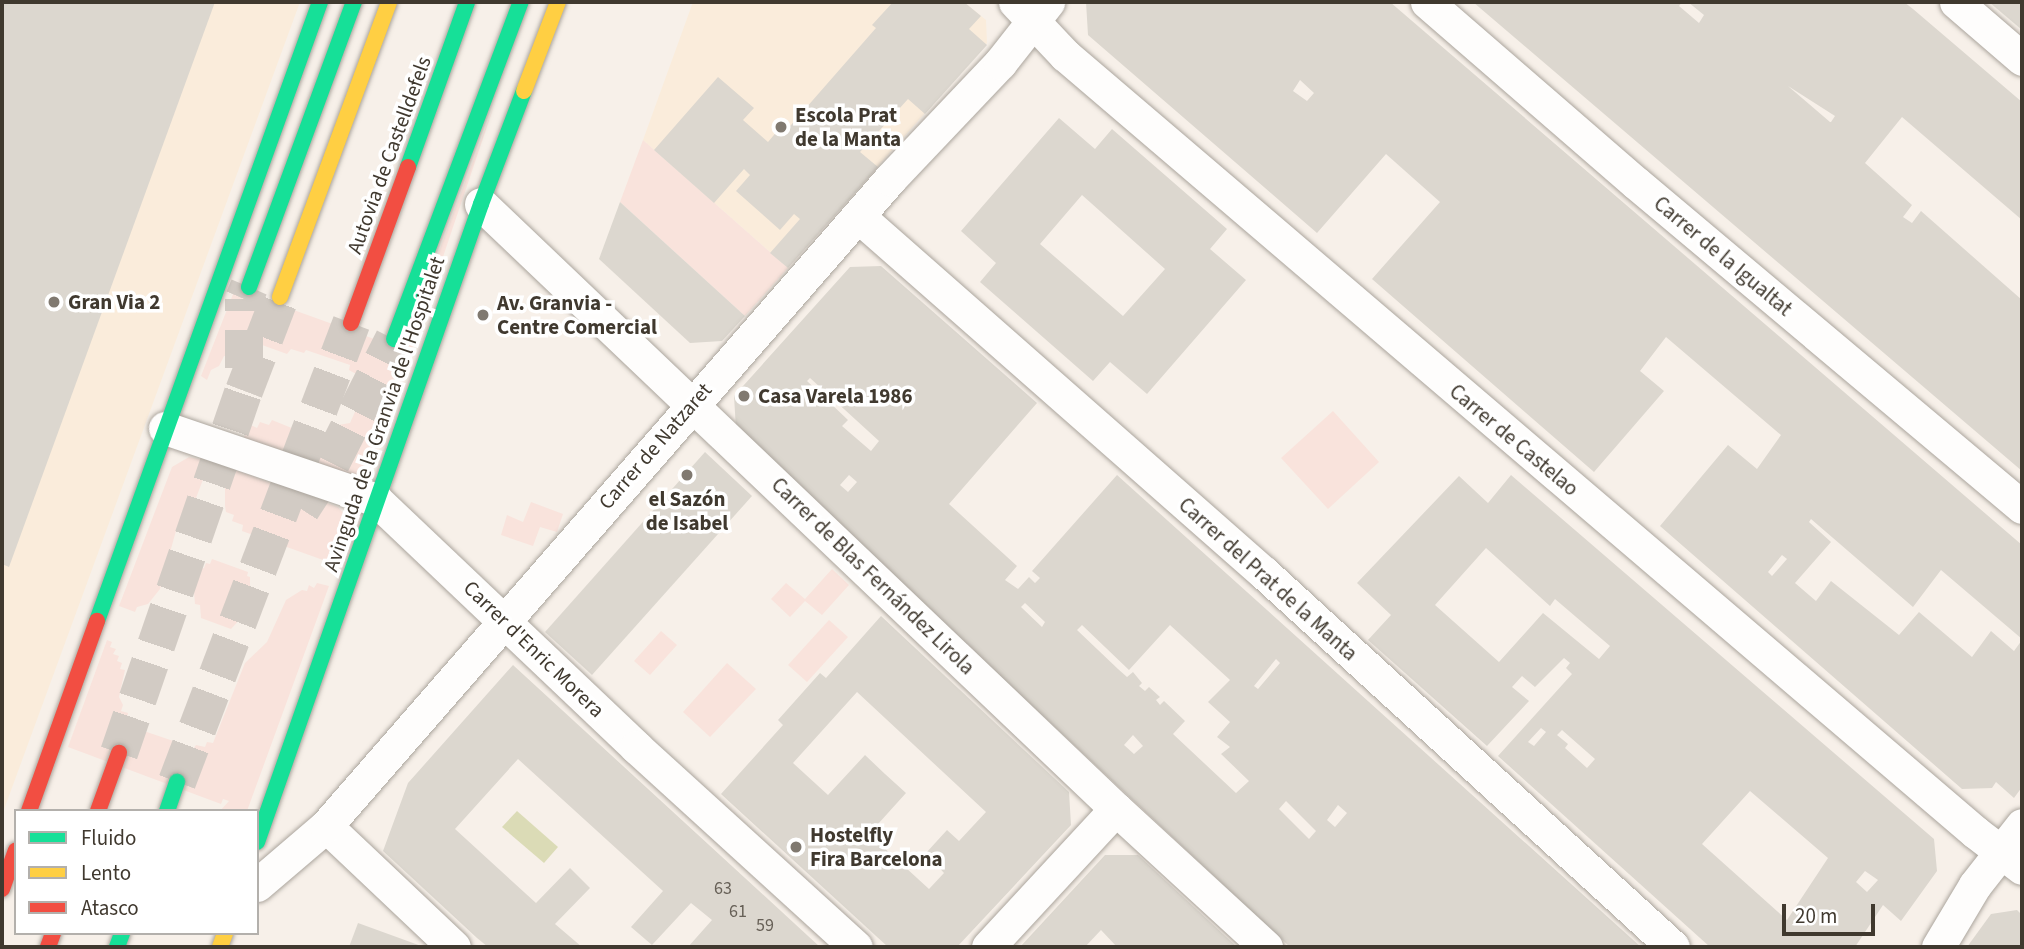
<!DOCTYPE html>
<html>
<head>
<meta charset="utf-8">
<style>
	body { margin:0 }
	#map { position:relative; width:2024px; height:949px; overflow:hidden; background:#f7f0e9; font-family:"Source Sans 3",sans-serif }
	div>[style] { position:absolute }
	[style*='--x'] { left:calc(var(--x)*1px); top:calc(var(--y)*1px); width:calc(var(--w)*1px); rotate:calc(var(--a)*1deg) }
	.built>* { inset:0; background:#faecdb }
	.green>* { inset:0; background:#f9e3dc }
	.water>* { inset:0; background:#dbdbb6 }
	.building>* { inset:0; background:#dcd7cf }
	.highway-tunnel>* { height:38px; margin-top:-19px; transform-origin:0; background:repeating-linear-gradient(90deg,#d2cbc4 0 38px,transparent 0 57px) }
	.roads { filter:drop-shadow(0 0 2px #aba59d) drop-shadow(0 0 2px #aba59d) }
	.street>* { height:33px; margin:-16.5px; padding:0 16.5px; transform-origin:16.5px; border-radius:16.5px; background:#fefdfc }
	.fast>* { height:16px; margin:-8px; padding:0 8px; transform-origin:8px; border-radius:8px; background:#16e098 }
	.slow>* { height:16px; margin:-8px; padding:0 8px; transform-origin:8px; border-radius:8px; background:#ffcf43 }
	.jam>* { height:16px; margin:-8px; padding:0 8px; transform-origin:8px; border-radius:8px; background:#f24e42 }
	.dots>* { width:19px; height:19px; translate:-50% -50%; box-sizing:border-box; border:4px solid #fff; border-radius:50% }
	span { translate:-50% -50%; white-space:nowrap; text-align:center; line-height:1.15; -webkit-text-stroke:7px #fff; paint-order:stroke }
	.number-label { font-size:18px; color:#676057 }
	.number-label span { -webkit-text-stroke-width:0 }
	.poi-label { font-size:21px; color:#40392f; font-weight:700 }
	.left { translate:0 -50%; text-align:left }
	.street-label { font-size:21px; color:#40392f }
	.frame { position:absolute; inset:0; border:4px solid #40392f; pointer-events:none }
	.legend { position:absolute; left:14px; top:809px; width:245px; height:126px; box-sizing:border-box; background:#fff; border:2px solid #b3b0ac; margin:0; padding:9px 12px; list-style:none; font-size:21px; color:#40392f }
	.legend li { display:flex; align-items:center; gap:14px; height:35px }
	.legend b { width:35px; border:2px solid #b3b0ac }
	.scale { position:absolute; left:1782px; top:904px; width:93px; height:32px; box-sizing:border-box; border:4px solid #40392f; border-top:0; padding-left:9px; font-size:21px; line-height:24px; white-space:nowrap; color:#40392f; -webkit-text-stroke:5px #fff; paint-order:stroke }
</style>
</head>
<body>
<div id="map">
	<div class="built">
		<div style="clip-path:polygon(2px 2px,300px 2px,2px 815px)"></div>
		<div style="clip-path:polygon(693px 2px,964px 2px,986px 20px,987px 43px,788px 268px,643px 140px)"></div>
	</div>
	<div class="green">
		<div style="clip-path:polygon(496px 100px,372px 467px,355px 477px,242px 441px,251px 425px,257px 428px,260px 422px,269px 425px,272px 420px,304px 433px,307px 428px,325px 434px,328px 428px,335px 430px,338px 425px,350px 423px,363px 394px,359px 392px,359px 380px,354px 378px,356px 374px,349px 370px,350px 365px,306px 350px,304px 353px,291px 349px,287px 354px,262px 345px,260px 349px,249px 345px,246px 352px,238px 350px,229px 357px,224px 356px,219px 366px,211px 370px,207px 380px,201px 376px,235px 289px,402px 349px)"></div>
		<div style="clip-path:polygon(643px 140px,788px 268px,745px 316px,620px 202px)"></div>
		<div style="clip-path:polygon(1333px 411px,1379px 462px,1328px 509px,1281px 458px)"></div>
		<div style="clip-path:polygon(189px 457px,210px 461px,196px 498px,177px 527px,160px 589px,148px 604px,137px 607px,135px 612px,119px 606px,172px 467px)"></div>
		<div style="clip-path:polygon(232px 469px,338px 507px,346px 516px,349px 529px,337px 565px,242px 531px,243px 525px,232px 521px,234px 515px,226px 512px,225px 506px,225px 488px)"></div>
		<div style="clip-path:polygon(531px 502px,563px 514px,557px 532px,540px 527px,533px 546px,501px 535px,507px 515px,523px 522px)"></div>
		<div style="clip-path:polygon(212px 559px,248px 572px,247px 576px,250px 577px,250px 596px,243px 616px,231px 629px,201px 618px,200px 605px,195px 604px,194px 592px,191px 590px,193px 585px,189px 583px,195px 571px,204px 568px,206px 563px,210px 564px)"></div>
		<div style="clip-path:polygon(832px 569px,849px 585px,822px 615px,805px 601px,790px 617px,771px 599px,786px 583px,805px 599px)"></div>
		<div style="clip-path:polygon(317px 583px,329px 586px,247px 811px,220px 811px,229px 801px,223px 799px,221px 804px,68px 747px,107px 640px,112px 642px,110px 647px,116px 649px,113px 654px,119px 656px,117px 661px,122px 663px,120px 669px,125px 670px,119px 697px,123px 705px,121px 711px,128px 713px,127px 719px,137px 722px,135px 728px,194px 748px,196px 745px,205px 747px,207px 742px,213px 743px,245px 663px,267px 642px,286px 600px,302px 590px,307px 591px,309px 585px,314px 588px)"></div>
		<div style="clip-path:polygon(829px 620px,848px 637px,807px 682px,788px 665px)"></div>
		<div style="clip-path:polygon(661px 631px,677px 645px,650px 675px,634px 661px)"></div>
		<div style="clip-path:polygon(727px 663px,756px 689px,710px 737px,683px 712px)"></div>
	</div>
	<div class="water">
		<div style="clip-path:polygon(517px 811px,558px 847px,544px 863px,502px 827px)"></div>
	</div>
	<div class="building">
		<div style="clip-path:polygon(2px 2px,215px 2px,9px 567px,2px 564px)"></div>
		<div style="clip-path:polygon(893px 2px,964px 2px,981px 16px,969px 29px,987px 45px,925px 114px,908px 99px,860px 152px,878px 167px,788px 268px,770px 253px,800px 219px,794px 214px,780px 230px,736px 191px,750px 175px,744px 169px,714px 203px,654px 150px,718px 77px,754px 108px,743px 120px,768px 142px,779px 129px,784px 133px,876px 28px,872px 25px)"></div>
		<div style="clip-path:polygon(evenodd,1086px 2px,1390px 2px,2022px 545px,2022px 639px,1941px 570px,1913px 607px,1811px 519px,1809px 522px,1831px 542px,1795px 583px,1816px 601px,1831px 581px,1899px 635px,1919px 612px,1972px 657px,1991px 631px,2014px 651px,2022px 640px,2022px 787px,2014px 798px,1996px 782px,1992px 788px,1962px 789px,1660px 526px,1728px 445px,1757px 469px,1781px 435px,1666px 337px,1640px 371px,1664px 391px,1594px 472px,1372px 279px,1440px 202px,1386px 154px,1317px 233px,1088px 35px,1086px 2px,1300px 80px,1314px 93px,1307px 101px,1293px 91px,1300px 80px,1086px 2px,1782px 555px,1787px 559px,1772px 576px,1768px 572px,1782px 555px)"></div>
		<div style="clip-path:polygon(evenodd,1473px 2px,1682px 2px,1679px 6px,1699px 23px,1704px 15px,1688px 2px,1904px 2px,1913px 9px,2022px 102px,2022px 220px,1902px 117px,1865px 163px,1912px 205px,1903px 217px,1912px 223px,1921px 211px,2022px 300px,2022px 471px,1473px 2px,1788px 86px,1835px 116px,1831px 122px,1830px 122px,1788px 86px)"></div>
		<div style="clip-path:polygon(1989px 2px,2022px 2px,2022px 30px)"></div>
		<div style="clip-path:polygon(evenodd,1059px 118px,1095px 149px,1112px 129px,1227px 229px,1210px 249px,1246px 280px,1147px 394px,1110px 362px,1093px 381px,980px 282px,996px 263px,961px 231px,1059px 118px,1082px 195px,1165px 269px,1123px 316px,1040px 244px,1082px 195px)"></div>
		<div style="clip-path:polygon(620px 202px,745px 316px,722px 341px,690px 343px,599px 259px)"></div>
		<div style="clip-path:polygon(evenodd,881px 266px,1037px 403px,949px 504px,1017px 566px,1005px 580px,1018px 589px,1029px 577px,1035px 583px,1040px 578px,1032px 571px,1117px 475px,1641px 947px,1290px 947px,736px 429px,734px 396px,850px 267px,881px 266px,810px 378px,879px 441px,871px 451px,842px 426px,848px 420px,807px 381px,810px 378px,881px 266px,849px 475px,857px 482px,848px 492px,840px 485px,849px 475px,881px 266px,1025px 603px,1045px 622px,1042px 627px,1021px 607px,1025px 603px,881px 266px,1082px 625px,1129px 670px,1170px 625px,1230px 680px,1208px 702px,1230px 722px,1217px 737px,1230px 747px,1221px 754px,1249px 781px,1236px 793px,1173px 734px,1185px 721px,1164px 701px,1160px 705px,1156px 700px,1160px 697px,1149px 687px,1145px 691px,1139px 686px,1142px 683px,1133px 672px,1127px 677px,1118px 669px,1077px 630px,1082px 625px,881px 266px,1276px 659px,1280px 663px,1258px 689px,1254px 686px,1276px 659px,881px 266px,1133px 735px,1143px 746px,1134px 754px,1124px 745px,1133px 735px,881px 266px,1286px 801px,1316px 831px,1309px 839px,1279px 809px,1286px 801px,881px 266px,1338px 805px,1347px 813px,1335px 827px,1327px 820px,1338px 805px)"></div>
		<div style="clip-path:polygon(705px 452px,752px 496px,592px 675px,545px 632px)"></div>
		<div style="clip-path:polygon(evenodd,1511px 475px,1934px 839px,1937px 871px,1901px 921px,1883px 905px,1855px 947px,1710px 947px,1498px 756px,1572px 674px,1566px 668px,1570px 663px,1564px 658px,1535px 687px,1522px 676px,1512px 687px,1529px 701px,1487px 746px,1368px 640px,1391px 615px,1357px 583px,1459px 476px,1488px 503px,1511px 475px,1486px 548px,1550px 606px,1555px 599px,1610px 646px,1599px 659px,1543px 613px,1499px 662px,1435px 605px,1486px 548px,1511px 475px,1541px 728px,1546px 732px,1534px 746px,1528px 742px,1541px 728px,1511px 475px,1562px 730px,1595px 759px,1587px 768px,1565px 748px,1568px 744px,1557px 735px,1562px 730px,1511px 475px,1750px 791px,1828px 858px,1787px 920px,1702px 844px,1750px 791px,1511px 475px,1865px 871px,1878px 880px,1867px 892px,1856px 882px,1865px 871px)"></div>
		<div style="clip-path:polygon(evenodd,881px 616px,1069px 792px,1071px 825px,957px 947px,888px 947px,721px 794px,783px 725px,778px 720px,820px 673px,826px 678px,881px 616px,857px 692px,986px 812px,959px 841px,947px 830px,926px 853px,944px 873px,929px 889px,869px 834px,906px 793px,885px 774px,865px 755px,828px 795px,793px 763px,857px 692px)"></div>
		<div style="clip-path:polygon(513px 665px,769px 900px,820px 947px,688px 947px,712px 920px,691px 903px,652px 945px,631px 927px,663px 891px,518px 759px,455px 829px,536px 903px,570px 868px,590px 888px,555px 924px,582px 947px,488px 947px,477px 938px,383px 851px,408px 783px)"></div>
		<div style="clip-path:polygon(1105px 855px,1138px 855px,1237px 947px,1117px 947px,1101px 930px,1085px 947px,1020px 947px)"></div>
		<div style="clip-path:polygon(2017px 910px,2022px 915px,2022px 947px,1967px 947px,1991px 914px)"></div>
		<div style="clip-path:polygon(358px 923px,424px 947px,349px 947px)"></div>
	</div>
	<div class="highway-tunnel">
		<div style="--x:244;--y:368;--w:69;--a:-90"></div>
		<div style="--x:244;--y:299;--w:13;--a:-67"></div>
		<div style="--x:301;--y:509;--w:55;--a:-56.9"></div>
		<div style="--x:331;--y:463;--w:139;--a:-63.1"></div>
		<div style="--x:119;--y:753;--w:383;--a:-71"></div>
		<div style="--x:244;--y:391;--w:101;--a:-69"></div>
		<div style="--x:177;--y:782;--w:491;--a:-69.2"></div>
	</div>
	<div class="roads">
		<div class="street">
			<div style="--x:1015;--y:2;--w:73;--a:46.7"></div>
			<div style="--x:1065;--y:55;--w:1197;--a:40.49"></div>
			<div style="--x:1975;--y:832;--w:59;--a:37.5"></div>
			<div style="--x:1427;--y:2;--w:276;--a:40.9"></div>
			<div style="--x:1636;--y:183;--w:504;--a:40.01"></div>
			<div style="--x:1956;--y:2;--w:87;--a:40.8"></div>
			<div style="--x:481;--y:204;--w:877;--a:43.61"></div>
			<div style="--x:1116;--y:809;--w:204;--a:42.6"></div>
			<div style="--x:858;--y:216;--w:541;--a:41.33"></div>
			<div style="--x:1264;--y:573;--w:554;--a:42.44"></div>
			<div style="--x:165;--y:428;--w:223;--a:18.8"></div>
			<div style="--x:376;--y:500;--w:359;--a:43.5"></div>
			<div style="--x:636;--y:747;--w:297;--a:42.3"></div>
			<div style="--x:326;--y:826;--w:176;--a:43.4"></div>
			<div style="--x:257;--y:885;--w:91;--a:-40.5"></div>
			<div style="--x:326;--y:826;--w:858;--a:-48.92"></div>
			<div style="--x:890;--y:179;--w:160;--a:-46.5"></div>
			<div style="--x:1000;--y:63;--w:78;--a:-51.8"></div>
			<div style="--x:988;--y:947;--w:188;--a:-47.2"></div>
			<div style="--x:1938;--y:947;--w:72;--a:-59.2"></div>
			<div style="--x:1975;--y:885;--w:76;--a:-51.9"></div>
		</div>
		<div class="fast">
			<div style="--x:408;--y:167;--w:175;--a:-70.3"></div>
			<div style="--x:249;--y:287;--w:304;--a:-69.8"></div>
			<div style="--x:394;--y:339;--w:360;--a:-69.4"></div>
			<div style="--x:97;--y:621;--w:658;--a:-70.19"></div>
			<div style="--x:167;--y:811;--w:31;--a:-71"></div>
			<div style="--x:257;--y:842;--w:676;--a:-70.65"></div>
			<div style="--x:481;--y:204;--w:121;--a:-69.2"></div>
			<div style="--x:117;--y:947;--w:15;--a:-70"></div>
		</div>
		<div class="slow">
			<div style="--x:524;--y:91;--w:95;--a:-69.1"></div>
			<div style="--x:280;--y:297;--w:314;--a:-69.7"></div>
			<div style="--x:220;--y:947;--w:15;--a:-70"></div>
		</div>
		<div class="jam">
			<div style="--x:351;--y:323;--w:166;--a:-69.9"></div>
			<div style="--x:29;--y:811;--w:202;--a:-70.3"></div>
			<div style="--x:98;--y:811;--w:62;--a:-70.1"></div>
			<div style="--x:2;--y:889;--w:41;--a:-70.3"></div>
			<div style="--x:48;--y:947;--w:15;--a:-70"></div>
		</div>
	</div>
	<div class="dots">
		<div style="left:781px;top:127px;background:#807970"></div>
		<div style="left:54px;top:302px;background:#807970"></div>
		<div style="left:483px;top:315px;background:#807970"></div>
		<div style="left:744px;top:396px;background:#807970"></div>
		<div style="left:687px;top:475px;background:#807970"></div>
		<div style="left:796px;top:847px;background:#807970"></div>
	</div>
	<div class="number-label">
		<span style="left:723px;top:889px">63</span>
		<span style="left:738px;top:912px">61</span>
		<span style="left:765px;top:926px">59</span>
	</div>
	<div class="poi-label">
		<span class="left" style="left:795px;top:127px">Escola Prat<br>de la Manta</span>
		<span class="left" style="left:68px;top:302px">Gran Via 2</span>
		<span class="left" style="left:497px;top:315px">Av. Granvia -<br>Centre Comercial</span>
		<span class="left" style="left:758px;top:396px">Casa Varela 1986</span>
		<span style="left:687px;top:511px">el Sazón<br>de Isabel</span>
		<span class="left" style="left:810px;top:847px">Hostelfly<br>Fira Barcelona</span>
	</div>
	<div class="street-label">
		<span style="left:389px;top:155px;rotate:-70deg">Autovia de Castelldefels</span>
		<span style="left:1723px;top:256px;rotate:40deg">Carrer de la Igualtat</span>
		<span style="left:384px;top:414px;rotate:-71deg">Avinguda de la Granvia de l'Hospitalet</span>
		<span style="left:1514px;top:440px;rotate:40deg">Carrer de Castelao</span>
		<span style="left:655px;top:446px;rotate:-49deg">Carrer de Natzaret</span>
		<span style="left:873px;top:576px;rotate:44deg">Carrer de Blas Fernández Lirola</span>
		<span style="left:1268px;top:579px;rotate:42deg">Carrer del Prat de la Manta</span>
		<span style="left:534px;top:649px;rotate:44deg">Carrer d'Enric Morera</span>
	</div>
	<div class="frame"></div>
	<ul class="legend">
	<li><b style="height:9px;background:#16e098"></b>Fluido</li>
	<li><b style="height:9px;background:#ffcf43"></b>Lento</li>
	<li><b style="height:9px;background:#f24e42"></b>Atasco</li>
	</ul>
	<div class="scale">20 m</div>
</div>
</body>
</html>
